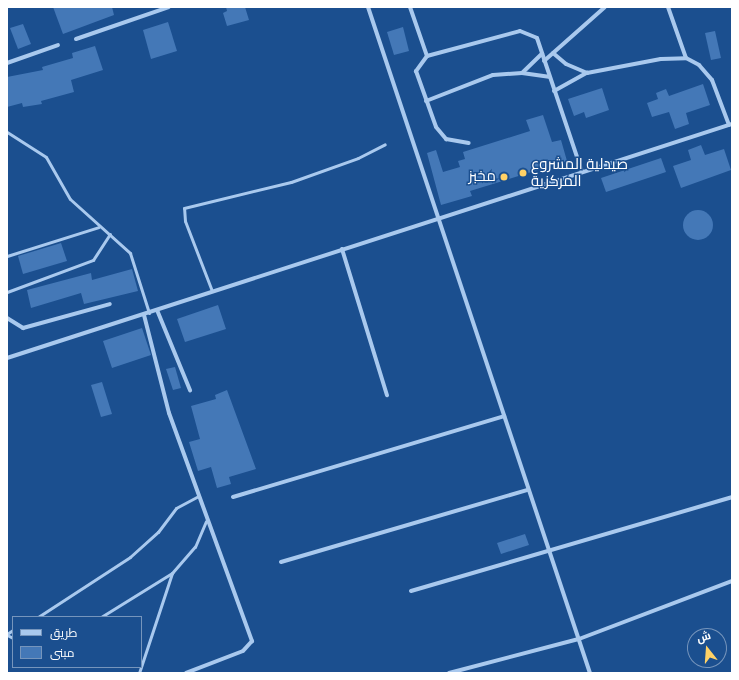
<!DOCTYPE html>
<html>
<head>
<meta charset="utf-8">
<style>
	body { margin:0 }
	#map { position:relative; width:739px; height:680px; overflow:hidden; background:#1b4f8f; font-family:Signika,Cairo,sans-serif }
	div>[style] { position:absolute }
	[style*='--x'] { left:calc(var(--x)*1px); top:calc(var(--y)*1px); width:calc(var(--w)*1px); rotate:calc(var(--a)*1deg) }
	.building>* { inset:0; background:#4478b7 }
	.round { border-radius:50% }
	.service>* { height:3px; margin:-1.5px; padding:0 1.5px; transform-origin:1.5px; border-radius:1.5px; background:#a9c9ee }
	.minor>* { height:4px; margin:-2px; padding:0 2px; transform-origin:2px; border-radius:2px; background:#a9c9ee }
	.dots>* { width:11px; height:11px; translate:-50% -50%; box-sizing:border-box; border:2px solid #1b4f8f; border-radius:50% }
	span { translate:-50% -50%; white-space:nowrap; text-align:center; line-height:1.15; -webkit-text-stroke:3px #1b4f8f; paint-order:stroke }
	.poi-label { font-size:15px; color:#fff }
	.left { translate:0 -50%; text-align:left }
	.right { translate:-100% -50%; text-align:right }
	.frame { position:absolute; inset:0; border:8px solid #fff; pointer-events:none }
	.legend { position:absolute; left:12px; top:616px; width:130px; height:52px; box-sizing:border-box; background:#1b4f8f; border:1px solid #7695bc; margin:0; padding:5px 7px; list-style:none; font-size:12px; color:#fff }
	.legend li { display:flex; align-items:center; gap:8px; height:20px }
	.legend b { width:20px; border:1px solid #7695bc }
	.north { position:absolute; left:687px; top:628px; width:40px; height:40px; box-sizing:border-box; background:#1b4f8f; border:1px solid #7695bc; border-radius:50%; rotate:343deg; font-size:11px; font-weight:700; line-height:16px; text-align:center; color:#fff }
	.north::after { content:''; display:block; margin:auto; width:14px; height:18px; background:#ffd166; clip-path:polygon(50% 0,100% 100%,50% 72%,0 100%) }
</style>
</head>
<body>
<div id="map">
	<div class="building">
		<div style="clip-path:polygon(53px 7px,112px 7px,114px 15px,63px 34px)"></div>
		<div style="clip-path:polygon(226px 7px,245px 7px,249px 20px,227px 26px,223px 13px,227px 11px)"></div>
		<div style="clip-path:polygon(168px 22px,177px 51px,151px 59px,143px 30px)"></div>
		<div style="clip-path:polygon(23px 24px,31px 44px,18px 49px,10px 28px)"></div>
		<div style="clip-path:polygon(403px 27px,409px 51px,394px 55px,387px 32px)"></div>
		<div style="clip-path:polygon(715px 31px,721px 58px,711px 60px,705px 33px)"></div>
		<div style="clip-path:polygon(95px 46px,103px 70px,71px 80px,74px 92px,41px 101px,42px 104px,23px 107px,22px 103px,7px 107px,7px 77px,43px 70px,42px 67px,73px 58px,72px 53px)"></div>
		<div style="clip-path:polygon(703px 84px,710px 105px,686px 113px,689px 124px,675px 129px,669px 112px,652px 117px,647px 103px,658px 99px,656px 93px,666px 89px,669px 96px)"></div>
		<div style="clip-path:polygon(602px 88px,609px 110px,586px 118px,584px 112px,574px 116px,568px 99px)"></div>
		<div style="clip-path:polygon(543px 115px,552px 142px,561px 140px,567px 161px,470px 191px,472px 196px,441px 205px,427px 153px,436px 150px,443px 172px,460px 167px,458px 161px,465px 159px,463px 152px,530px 131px,526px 120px)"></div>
		<div style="clip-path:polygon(701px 145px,705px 155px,724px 149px,731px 170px,681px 188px,673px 166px,691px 160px,688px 150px)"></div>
		<div style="clip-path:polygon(661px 158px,666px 172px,606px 192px,601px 178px)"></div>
		<div class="round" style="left:683px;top:210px;width:30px;height:30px"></div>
		<div style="clip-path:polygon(61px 243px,67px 261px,23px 274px,18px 256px)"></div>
		<div style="clip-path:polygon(132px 269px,138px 291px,84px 304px,81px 293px,31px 308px,27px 290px,91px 273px,92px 280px)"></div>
		<div style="clip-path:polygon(218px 305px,226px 329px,185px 342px,177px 319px)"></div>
		<div style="clip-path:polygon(142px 328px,151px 355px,112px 368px,103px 341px)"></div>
		<div style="clip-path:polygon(175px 367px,181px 388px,173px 390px,166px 369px)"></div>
		<div style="clip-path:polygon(102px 382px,112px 414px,101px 417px,91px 385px)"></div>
		<div style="clip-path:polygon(227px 390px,256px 469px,229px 477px,231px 484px,217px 488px,211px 467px,198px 471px,189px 442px,200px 439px,191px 406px,216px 399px,215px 395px)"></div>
		<div style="clip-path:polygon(525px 534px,529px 545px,501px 554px,497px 543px)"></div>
	</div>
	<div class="service">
		<div style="--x:7;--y:132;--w:46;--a:32.7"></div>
		<div style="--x:46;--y:157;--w:48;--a:60.3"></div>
		<div style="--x:70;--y:199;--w:81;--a:42"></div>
		<div style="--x:130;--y:253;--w:63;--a:72.4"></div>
		<div style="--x:7;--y:256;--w:96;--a:-17.5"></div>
		<div style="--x:212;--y:291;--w:75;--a:-111.1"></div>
		<div style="--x:185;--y:221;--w:13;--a:-94"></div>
		<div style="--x:184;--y:208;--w:110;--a:-13.7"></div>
		<div style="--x:291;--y:182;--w:71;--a:-19.7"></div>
		<div style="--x:358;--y:158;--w:30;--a:-27"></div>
		<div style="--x:7;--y:292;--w:92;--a:-20.4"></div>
		<div style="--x:93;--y:260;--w:31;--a:-57"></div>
		<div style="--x:38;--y:617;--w:110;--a:-33.1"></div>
		<div style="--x:130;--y:557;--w:38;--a:-42"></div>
		<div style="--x:158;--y:532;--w:30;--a:-53"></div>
		<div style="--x:176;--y:508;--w:26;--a:-28"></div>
		<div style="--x:101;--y:617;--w:84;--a:-31.8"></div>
		<div style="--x:172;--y:573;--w:35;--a:-49"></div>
		<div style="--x:195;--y:547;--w:28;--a:-67"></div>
		<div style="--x:7;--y:634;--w:7;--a:-34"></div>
		<div style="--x:7;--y:635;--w:7;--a:27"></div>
		<div style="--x:139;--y:673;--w:105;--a:-71.7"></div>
	</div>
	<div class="minor">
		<div style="--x:368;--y:7;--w:702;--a:71.57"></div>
		<div style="--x:410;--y:7;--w:52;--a:70.9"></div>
		<div style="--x:427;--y:56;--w:19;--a:126"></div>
		<div style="--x:416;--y:71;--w:59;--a:70.3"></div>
		<div style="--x:436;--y:127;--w:16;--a:50"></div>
		<div style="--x:446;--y:139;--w:23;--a:10"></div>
		<div style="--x:668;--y:7;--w:54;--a:70.6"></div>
		<div style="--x:76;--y:39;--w:98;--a:-19"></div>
		<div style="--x:553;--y:53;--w:17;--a:40"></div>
		<div style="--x:566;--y:64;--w:23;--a:23"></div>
		<div style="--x:587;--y:73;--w:75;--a:-10.7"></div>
		<div style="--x:661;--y:59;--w:25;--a:-2"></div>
		<div style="--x:686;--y:58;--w:15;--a:28"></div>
		<div style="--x:699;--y:65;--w:20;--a:49"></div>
		<div style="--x:712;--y:80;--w:48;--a:69.3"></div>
		<div style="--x:427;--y:56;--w:96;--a:-15"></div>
		<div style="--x:520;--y:31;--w:18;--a:22"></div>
		<div style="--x:537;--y:38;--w:141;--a:71.4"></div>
		<div style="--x:544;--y:61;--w:81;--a:-41.5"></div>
		<div style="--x:7;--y:63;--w:54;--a:-19.4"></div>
		<div style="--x:522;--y:73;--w:28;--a:-44"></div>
		<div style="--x:554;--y:91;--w:38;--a:-29"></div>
		<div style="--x:426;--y:101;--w:72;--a:-21.2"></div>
		<div style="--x:493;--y:75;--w:29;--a:-4"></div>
		<div style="--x:522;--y:73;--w:27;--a:8"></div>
		<div style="--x:342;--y:249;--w:153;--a:72.9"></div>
		<div style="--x:157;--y:310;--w:87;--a:67.6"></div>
		<div style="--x:144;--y:315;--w:101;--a:75.7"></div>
		<div style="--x:169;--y:413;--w:243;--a:70"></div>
		<div style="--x:252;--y:641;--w:13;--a:132"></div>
		<div style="--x:243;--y:651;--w:61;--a:158.9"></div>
		<div style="--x:7;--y:318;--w:19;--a:32"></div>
		<div style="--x:23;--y:328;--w:90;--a:-15.4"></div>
		<div style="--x:7;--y:358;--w:762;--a:-17.89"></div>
		<div style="--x:233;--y:497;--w:283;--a:-16.6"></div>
		<div style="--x:281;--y:562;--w:257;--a:-16.3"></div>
		<div style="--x:411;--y:591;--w:334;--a:-16.3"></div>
		<div style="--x:449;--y:673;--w:134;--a:-14.7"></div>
		<div style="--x:579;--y:639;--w:164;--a:-20.8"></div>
	</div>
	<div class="dots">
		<div style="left:523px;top:173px;background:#ffd166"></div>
		<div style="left:504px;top:177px;background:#ffd166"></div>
	</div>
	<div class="poi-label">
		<span class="left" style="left:531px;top:173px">صيدلية المشروع<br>المركزية</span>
		<span class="right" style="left:496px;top:177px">مخبز</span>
	</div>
	<div class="frame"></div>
	<ul class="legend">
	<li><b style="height:5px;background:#a9c9ee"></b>طريق</li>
	<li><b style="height:11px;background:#4478b7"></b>مبنى</li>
	</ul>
	<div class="north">ش</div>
</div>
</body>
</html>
